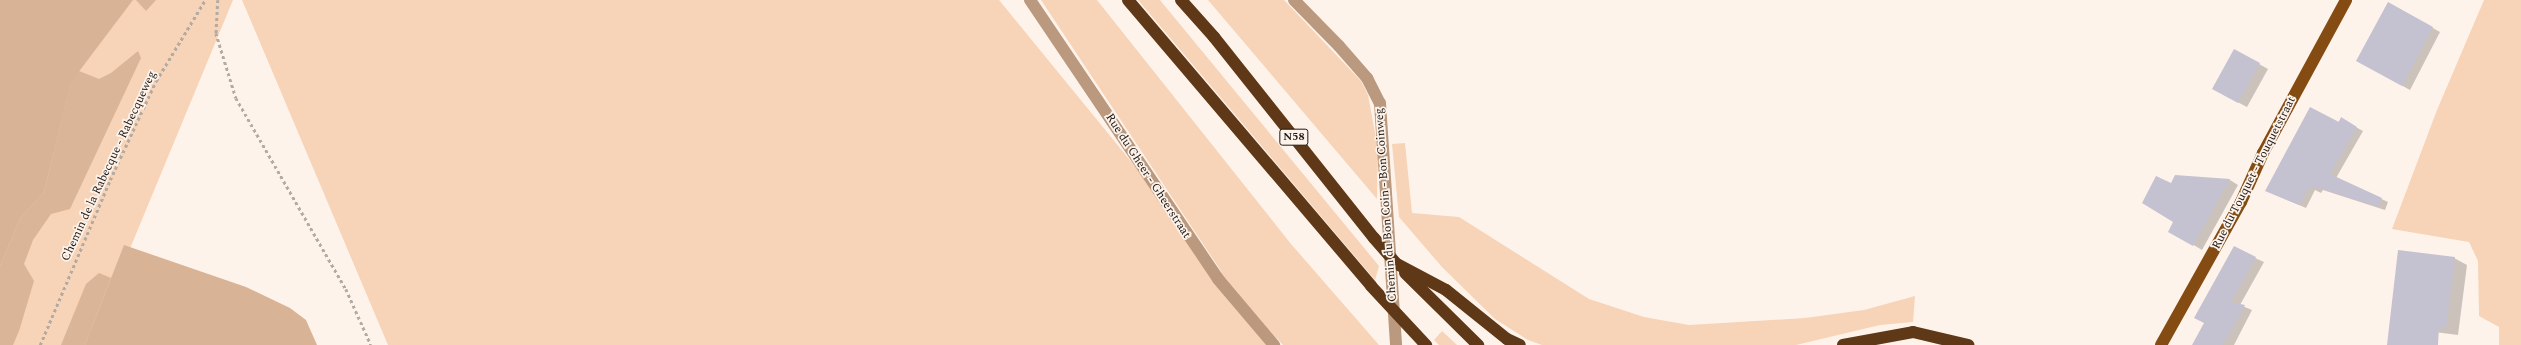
<!DOCTYPE html>
<html>
<head>
<meta charset="utf-8">
<style>
	body { margin:0 }
	#map { position:relative; width:2521px; height:345px; overflow:hidden; background:#fef3ea; font-family:Spectral,serif }
	div>[style] { position:absolute }
	[style*='--x'] { left:calc(var(--x)*1px); top:calc(var(--y)*1px); width:calc(var(--w)*1px); rotate:calc(var(--a)*1deg) }
	.green>* { inset:0; background:#f7d3b7 }
	.forest>* { inset:0; background:#dab597 }
	.water>* { inset:0; background:#d9b396 }
	.shadow>* { inset:0; background:#0003 }
	.building>* { inset:0; background:#c4c1d1 }
	.path>* { height:2.5px; margin-top:-1.25px; transform-origin:0; background:repeating-linear-gradient(90deg,#b3aaa2 0 3px,transparent 0 6px) }
	.minor>* { height:12px; margin:-6px; padding:0 6px; transform-origin:6px; border-radius:6px; background:#ba997f }
	.major>* { height:12px; margin:-6px; padding:0 6px; transform-origin:6px; border-radius:6px; background:#844c13 }
	.highway>* { height:12px; margin:-6px; padding:0 6px; transform-origin:6px; border-radius:6px; background:#5f3917 }
	.highway-bridge>* { height:12px; margin:-6px; padding:0 6px; transform-origin:6px; border-radius:6px; background:#5f3917 }
	span { translate:-50% -50%; white-space:nowrap; text-align:center; line-height:1.15; -webkit-text-stroke:3.5px #fef3ea; paint-order:stroke }
	.shield-label span { padding:1px 3px; background:#fef3ea; border:1px solid; border-radius:3px; -webkit-text-stroke-width:0 }
	.shield-label { font-size:11px; color:#1e1915; font-weight:700 }
	.street-label { font-size:12px; color:#1e1915 }
</style>
</head>
<body>
<div id="map">
	<div class="green">
		<div style="clip-path:polygon(0 0,233px 0,90px 345px,0 345px)"></div>
		<div style="clip-path:polygon(242px 0,999px 0,1223px 274px,1041px 0,1097px 0,1291px 244px,1379px 345px,1283px 345px,1269px 330px,1280px 345px,388px 345px)"></div>
		<div style="clip-path:polygon(1138px 0,1160px 0,1169px 11px,1379px 266px,1375px 280px)"></div>
		<div style="clip-path:polygon(1208px 0,1284px 0,1361px 81px,1368px 95px,1378px 149px,1377px 199px)"></div>
		<div style="clip-path:polygon(2484px 0,2521px 0,2521px 345px,2499px 345px,2499px 327px,2479px 316px,2478px 261px,2469px 242px,2392px 229px,2437px 110px)"></div>
		<div style="clip-path:polygon(1405px 143px,1412px 213px,1459px 217px,1589px 299px,1644px 317px,1689px 325px,1805px 318px,1864px 310px,1915px 296px,1913px 322px,1880px 325px,1796px 345px,1542px 345px,1528px 340px,1495px 319px,1442px 267px,1399px 217px,1392px 144px)"></div>
		<div style="clip-path:polygon(1442px 331px,1457px 345px,1439px 345px,1434px 340px)"></div>
	</div>
	<div class="forest">
		<div style="clip-path:polygon(136px 0,156px 0,146px 11px)"></div>
		<div style="clip-path:polygon(138px 51px,141px 58px,70px 209px,51px 214px,33px 240px,24px 264px,34px 281px,19px 331px,13px 345px,0 345px,0 266px,20px 218px,44px 192px,71px 81px,79px 71px,99px 79px,111px 73px)"></div>
		<div style="clip-path:polygon(99px 273px,111px 278px,85px 345px,61px 345px,86px 284px)"></div>
	</div>
	<div class="water">
		<div style="clip-path:polygon(0 0,133px 0,71px 82px,44px 192px,20px 218px,0 266px)"></div>
		<div style="clip-path:polygon(124px 245px,246px 287px,290px 308px,306px 320px,317px 345px,85px 345px)"></div>
	</div>
	<div class="shadow">
		<div style="clip-path:polygon(2388px 3px,2440px 32px,2410px 90px,2358px 61px)"></div>
		<div style="clip-path:polygon(2234px 50px,2268px 69px,2247px 107px,2222px 94px)"></div>
		<div style="clip-path:polygon(2341px 119px,2363px 131px,2336px 178px,2388px 202px,2385px 210px,2323px 190px,2321px 193px,2315px 190px,2306px 208px,2273px 194px)"></div>
		<div style="clip-path:polygon(2176px 176px,2230px 180px,2238px 185px,2202px 250px,2170px 231px,2174px 221px,2171px 185px)"></div>
		<div style="clip-path:polygon(2255px 258px,2264px 262px,2240px 305px,2252px 310px,2234px 345px,2193px 345px)"></div>
		<div style="clip-path:polygon(2454px 258px,2467px 265px,2458px 335px,2419px 330px,2418px 345px,2388px 345px)"></div>
	</div>
	<div class="building">
		<div style="clip-path:polygon(2388px 2px,2433px 27px,2402px 86px,2356px 61px)"></div>
		<div style="clip-path:polygon(2234px 49px,2260px 63px,2238px 103px,2212px 89px)"></div>
		<div style="clip-path:polygon(2310px 107px,2339px 122px,2341px 117px,2357px 127px,2330px 174px,2382px 198px,2378px 207px,2316px 187px,2315px 190px,2309px 187px,2299px 205px,2265px 191px)"></div>
		<div style="clip-path:polygon(2175px 175px,2230px 179px,2193px 246px,2168px 232px,2173px 222px,2142px 203px,2156px 176px,2171px 183px)"></div>
		<div style="clip-path:polygon(2234px 246px,2256px 257px,2231px 302px,2245px 305px,2223px 345px,2192px 345px,2204px 323px,2194px 318px)"></div>
		<div style="clip-path:polygon(2398px 250px,2455px 257px,2446px 328px,2439px 327px,2438px 345px,2387px 345px)"></div>
	</div>
	<div class="path">
		<div style="--x:218;--y:0;--w:33;--a:93"></div>
		<div style="--x:216;--y:33;--w:68;--a:72.9"></div>
		<div style="--x:236;--y:98;--w:220;--a:60.1"></div>
		<div style="--x:346;--y:289;--w:61;--a:65.9"></div>
		<div style="--x:40;--y:345;--w:179;--a:-67"></div>
		<div style="--x:110;--y:180;--w:109;--a:-65.1"></div>
		<div style="--x:156;--y:81;--w:95;--a:-58.8"></div>
	</div>
	<div class="minor">
		<div style="--x:1030;--y:0;--w:336;--a:56"></div>
		<div style="--x:1218;--y:279;--w:87;--a:49.7"></div>
		<div style="--x:1294;--y:0;--w:64;--a:45.6"></div>
		<div style="--x:1339;--y:46;--w:43;--a:48.8"></div>
		<div style="--x:1367;--y:78;--w:28;--a:63"></div>
		<div style="--x:1380;--y:103;--w:243;--a:86.2"></div>
	</div>
	<div class="major">
		<div style="--x:2161;--y:345;--w:164;--a:-60.8"></div>
		<div style="--x:2241;--y:202;--w:54;--a:-65.8"></div>
		<div style="--x:2263;--y:153;--w:174;--a:-61.5"></div>
	</div>
	<div class="highway">
		<div style="--x:1128;--y:0;--w:375;--a:49.6"></div>
		<div style="--x:1181;--y:0;--w:50;--a:48.3"></div>
		<div style="--x:1214;--y:37;--w:257;--a:51.5"></div>
		<div style="--x:1397;--y:264;--w:55;--a:28"></div>
		<div style="--x:1446;--y:290;--w:78;--a:38.8"></div>
		<div style="--x:1507;--y:339;--w:14;--a:25"></div>
		<div style="--x:1405;--y:273;--w:103;--a:44.6"></div>
		<div style="--x:1843;--y:345;--w:71;--a:-10.5"></div>
		<div style="--x:1913;--y:332;--w:57;--a:13.3"></div>
	</div>
	<div class="highway-bridge">
		<div style="--x:1374;--y:238;--w:35;--a:49"></div>
		<div style="--x:1371;--y:286;--w:81;--a:47"></div>
	</div>
	<div class="shield-label">
		<span style="left:1294px;top:137px">N58</span>
	</div>
	<div class="street-label">
		<span style="left:109px;top:166px;rotate:-65deg">Chemin de la Rabecque - Rabecqueweg</span>
		<span style="left:2254px;top:173px;rotate:-63deg">Rue du Touquet - Touquetstraat</span>
		<span style="left:1148px;top:176px;rotate:57deg">Rue du Gheer - Gheerstraat</span>
		<span style="left:1386px;top:205px;rotate:-94deg">Chemin du Bon Coin - Bon Coinweg</span>
	</div>
</div>
</body>
</html>
